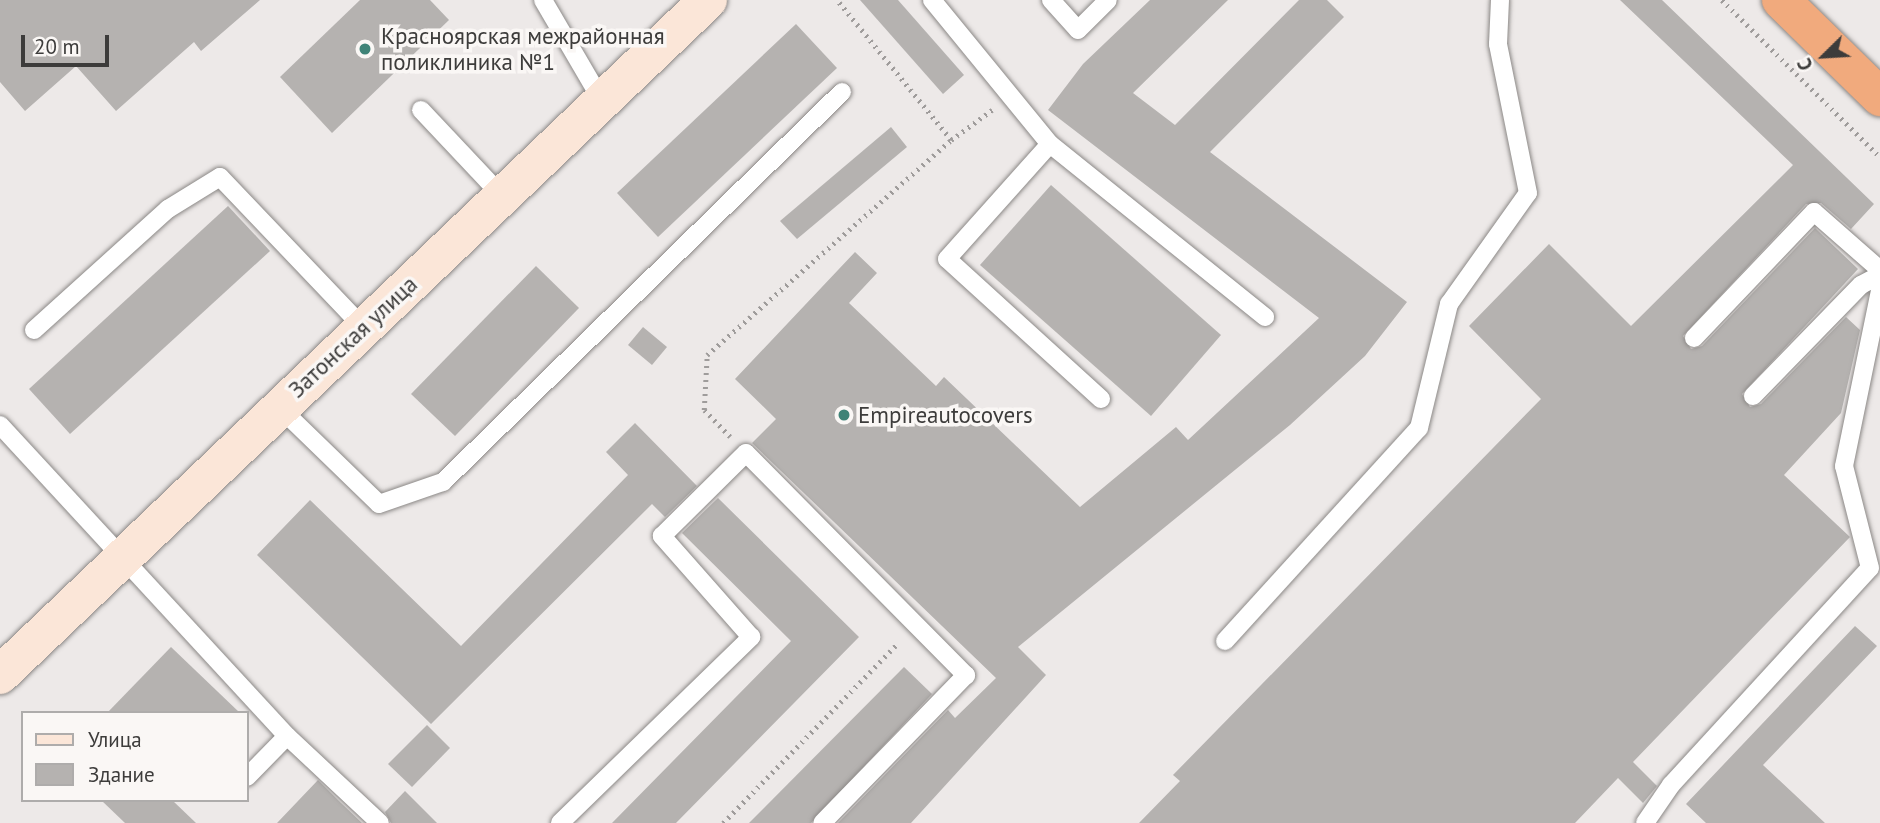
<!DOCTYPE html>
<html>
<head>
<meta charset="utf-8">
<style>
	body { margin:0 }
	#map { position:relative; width:1880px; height:823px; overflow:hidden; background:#ede9e8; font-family:"PT Sans",sans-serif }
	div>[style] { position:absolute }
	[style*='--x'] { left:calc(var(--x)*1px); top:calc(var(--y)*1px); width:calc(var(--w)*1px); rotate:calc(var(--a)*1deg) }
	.building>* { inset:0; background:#b5b2b0 }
	.path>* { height:4.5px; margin-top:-2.25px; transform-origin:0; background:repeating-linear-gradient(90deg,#9f9c9b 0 2px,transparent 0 7px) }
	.roads { filter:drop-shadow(0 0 2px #8b8886) drop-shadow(0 0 2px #8b8886) }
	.lane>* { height:18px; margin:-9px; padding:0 9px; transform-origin:9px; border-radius:9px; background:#fff }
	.secondary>* { height:38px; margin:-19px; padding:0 19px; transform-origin:19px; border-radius:19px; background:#fbe6d8 }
	.highway>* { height:38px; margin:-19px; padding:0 19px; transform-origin:19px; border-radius:19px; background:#f1aa7d }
	.dots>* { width:19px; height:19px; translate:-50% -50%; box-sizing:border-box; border:4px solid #faf7f5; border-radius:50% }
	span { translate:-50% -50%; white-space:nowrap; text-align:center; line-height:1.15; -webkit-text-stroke:7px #faf7f5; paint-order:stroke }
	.poi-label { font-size:23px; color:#3d3c3b }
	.left { translate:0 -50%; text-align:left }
	.street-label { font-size:23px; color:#3d3c3b }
	.legend { position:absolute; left:21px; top:711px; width:228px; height:91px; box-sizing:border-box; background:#faf7f5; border:2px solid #aeacab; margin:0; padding:9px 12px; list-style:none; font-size:21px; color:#3d3c3b }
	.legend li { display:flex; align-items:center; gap:14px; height:35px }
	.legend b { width:35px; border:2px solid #aeacab }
	.north { position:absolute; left:1789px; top:21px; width:70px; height:70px; -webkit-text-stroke:5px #faf7f5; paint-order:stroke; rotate:246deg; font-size:19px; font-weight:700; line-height:28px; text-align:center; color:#3d3c3b }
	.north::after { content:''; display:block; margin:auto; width:24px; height:32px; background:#3d3c3b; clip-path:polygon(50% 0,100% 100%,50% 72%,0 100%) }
	.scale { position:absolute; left:21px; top:35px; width:88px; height:32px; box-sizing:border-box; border:4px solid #3d3c3b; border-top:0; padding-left:9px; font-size:21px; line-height:24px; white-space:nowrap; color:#3d3c3b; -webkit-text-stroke:5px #faf7f5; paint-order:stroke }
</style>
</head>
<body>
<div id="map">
	<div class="building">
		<div style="clip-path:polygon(0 0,260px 0,201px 51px,194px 42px,116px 111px,76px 66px,25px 111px,0 82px)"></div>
		<div style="clip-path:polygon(360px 0,430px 0,449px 20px,332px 133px,280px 77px)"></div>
		<div style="clip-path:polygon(860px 0,898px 0,964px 75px,943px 94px)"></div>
		<div style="clip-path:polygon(1150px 0,1228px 0,1133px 93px,1175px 125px,1299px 0,1327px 0,1344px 17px,1210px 152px,1407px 302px,1365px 356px,1290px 425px,1018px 647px,1046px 675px,911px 823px,838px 823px,948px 710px,955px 718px,996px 678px,752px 443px,776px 419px,735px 379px,855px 252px,877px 273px,849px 303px,936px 386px,944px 377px,1080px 507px,1176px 427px,1188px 440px,1319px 318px,1048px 110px,1083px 64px)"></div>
		<div style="clip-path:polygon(1620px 0,1662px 0,1874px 204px,1851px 229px,1821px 203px,1806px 204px,1683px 336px,1691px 349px,1702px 346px,1815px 228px,1858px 269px,1742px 394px,1750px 407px,1761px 404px,1846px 317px,1860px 330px,1841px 413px,1784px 475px,1850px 537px,1633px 762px,1657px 786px,1643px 803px,1618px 778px,1575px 823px,1139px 823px,1180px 781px,1173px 775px,1541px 399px,1469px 326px,1549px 244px,1631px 326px,1793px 165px)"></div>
		<div style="clip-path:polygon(796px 24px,837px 68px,658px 237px,617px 193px)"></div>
		<div style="clip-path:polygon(891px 127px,907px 147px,797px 239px,780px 221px)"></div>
		<div style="clip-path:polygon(1051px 185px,1221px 335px,1151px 416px,980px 265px)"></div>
		<div style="clip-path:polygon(228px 206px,270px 251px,70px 434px,29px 389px)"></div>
		<div style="clip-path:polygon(536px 266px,579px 308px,455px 436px,411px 394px)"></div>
		<div style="clip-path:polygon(643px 327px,667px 347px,652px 365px,628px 345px)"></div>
		<div style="clip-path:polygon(635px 423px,697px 486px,665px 517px,652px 504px,431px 724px,257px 555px,310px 500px,461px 646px,628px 475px,606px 452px)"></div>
		<div style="clip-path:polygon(718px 498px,859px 637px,676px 823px,612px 823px,791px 641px,682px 533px)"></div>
		<div style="clip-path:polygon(1855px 626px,1877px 646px,1763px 765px,1825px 823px,1706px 823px,1686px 804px)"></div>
		<div style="clip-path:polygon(171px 647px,240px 713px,107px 713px)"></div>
		<div style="clip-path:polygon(904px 667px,932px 694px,811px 823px,749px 823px)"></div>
		<div style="clip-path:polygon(427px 725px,450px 748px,412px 787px,388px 764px)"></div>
		<div style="clip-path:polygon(318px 780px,340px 802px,362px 823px,277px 823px)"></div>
		<div style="clip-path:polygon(405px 791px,437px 823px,391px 823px,385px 812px)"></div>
		<div style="clip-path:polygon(101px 800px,172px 800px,196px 823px,125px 823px)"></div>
	</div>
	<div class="path">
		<div style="--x:1722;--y:0;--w:223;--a:44.8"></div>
		<div style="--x:951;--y:140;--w:51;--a:-36.2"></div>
		<div style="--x:730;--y:437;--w:37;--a:-134"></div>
		<div style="--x:704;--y:410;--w:55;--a:-86.9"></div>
		<div style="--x:707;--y:355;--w:325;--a:-41.4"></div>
		<div style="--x:951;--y:140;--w:181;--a:-129.2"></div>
		<div style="--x:723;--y:823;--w:252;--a:-45.8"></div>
	</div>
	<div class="roads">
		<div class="lane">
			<div style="--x:543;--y:0;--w:117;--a:59.7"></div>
			<div style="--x:932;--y:0;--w:186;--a:50.7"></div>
			<div style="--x:1051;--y:0;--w:40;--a:48"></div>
			<div style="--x:1078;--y:30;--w:42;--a:-45"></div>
			<div style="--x:421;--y:110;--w:120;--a:46.7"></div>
			<div style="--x:34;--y:330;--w:181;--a:-42.1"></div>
			<div style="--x:168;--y:209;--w:61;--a:-31.6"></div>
			<div style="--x:220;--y:177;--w:207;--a:46.4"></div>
			<div style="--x:1694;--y:338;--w:174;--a:-46.4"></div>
			<div style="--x:1814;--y:212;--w:88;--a:41.3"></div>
			<div style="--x:1753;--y:396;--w:155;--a:-45.8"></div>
			<div style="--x:1861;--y:285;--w:21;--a:-28"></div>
			<div style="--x:1101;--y:399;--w:208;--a:-137.7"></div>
			<div style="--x:947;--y:259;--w:154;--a:-48.2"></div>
			<div style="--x:1050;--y:144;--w:276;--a:38.8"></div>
			<div style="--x:279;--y:407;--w:139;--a:44.1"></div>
			<div style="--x:379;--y:504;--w:68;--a:-19"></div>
			<div style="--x:443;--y:482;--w:558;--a:-44.35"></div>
			<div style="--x:0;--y:425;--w:423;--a:47.3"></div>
			<div style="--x:287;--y:736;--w:127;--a:43.1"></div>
			<div style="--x:1225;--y:641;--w:288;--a:-47.7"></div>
			<div style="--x:1419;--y:428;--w:128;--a:-76.4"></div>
			<div style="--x:1449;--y:304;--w:136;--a:-54.6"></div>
			<div style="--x:1528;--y:193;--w:152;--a:-101.4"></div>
			<div style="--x:1498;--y:44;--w:44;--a:-87.4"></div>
			<div style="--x:247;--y:777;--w:57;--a:-45.7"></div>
			<div style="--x:560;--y:823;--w:267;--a:-44.2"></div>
			<div style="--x:751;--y:637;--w:135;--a:-131.4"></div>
			<div style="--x:662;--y:536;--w:118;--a:-44.7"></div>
			<div style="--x:746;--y:453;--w:313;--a:45.3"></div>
			<div style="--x:966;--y:675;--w:206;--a:134.2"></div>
			<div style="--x:1645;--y:823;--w:46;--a:-55.6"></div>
			<div style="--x:1671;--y:785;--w:294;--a:-47.5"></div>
			<div style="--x:1870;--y:568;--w:105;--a:-104.3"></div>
			<div style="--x:1844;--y:466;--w:179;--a:-78.4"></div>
		</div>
		<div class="secondary">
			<div style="--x:0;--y:675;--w:978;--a:-43.63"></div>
		</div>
		<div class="highway">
			<div style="--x:1781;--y:0;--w:139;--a:44.4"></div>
		</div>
	</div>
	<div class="dots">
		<div style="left:365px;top:49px;background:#3f8377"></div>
		<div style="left:844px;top:415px;background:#3f8377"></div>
	</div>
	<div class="poi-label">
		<span class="left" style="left:381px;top:49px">Красноярская межрайонная<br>поликлиника №1</span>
		<span class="left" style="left:858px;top:415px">Empireautocovers</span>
	</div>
	<div class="street-label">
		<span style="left:353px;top:337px;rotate:-43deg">Затонская улица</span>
	</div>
	<ul class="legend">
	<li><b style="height:9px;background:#fbe6d8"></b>Улица</li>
	<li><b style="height:19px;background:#b5b2b0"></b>Здание</li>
	</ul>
	<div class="north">С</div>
	<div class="scale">20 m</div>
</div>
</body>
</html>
